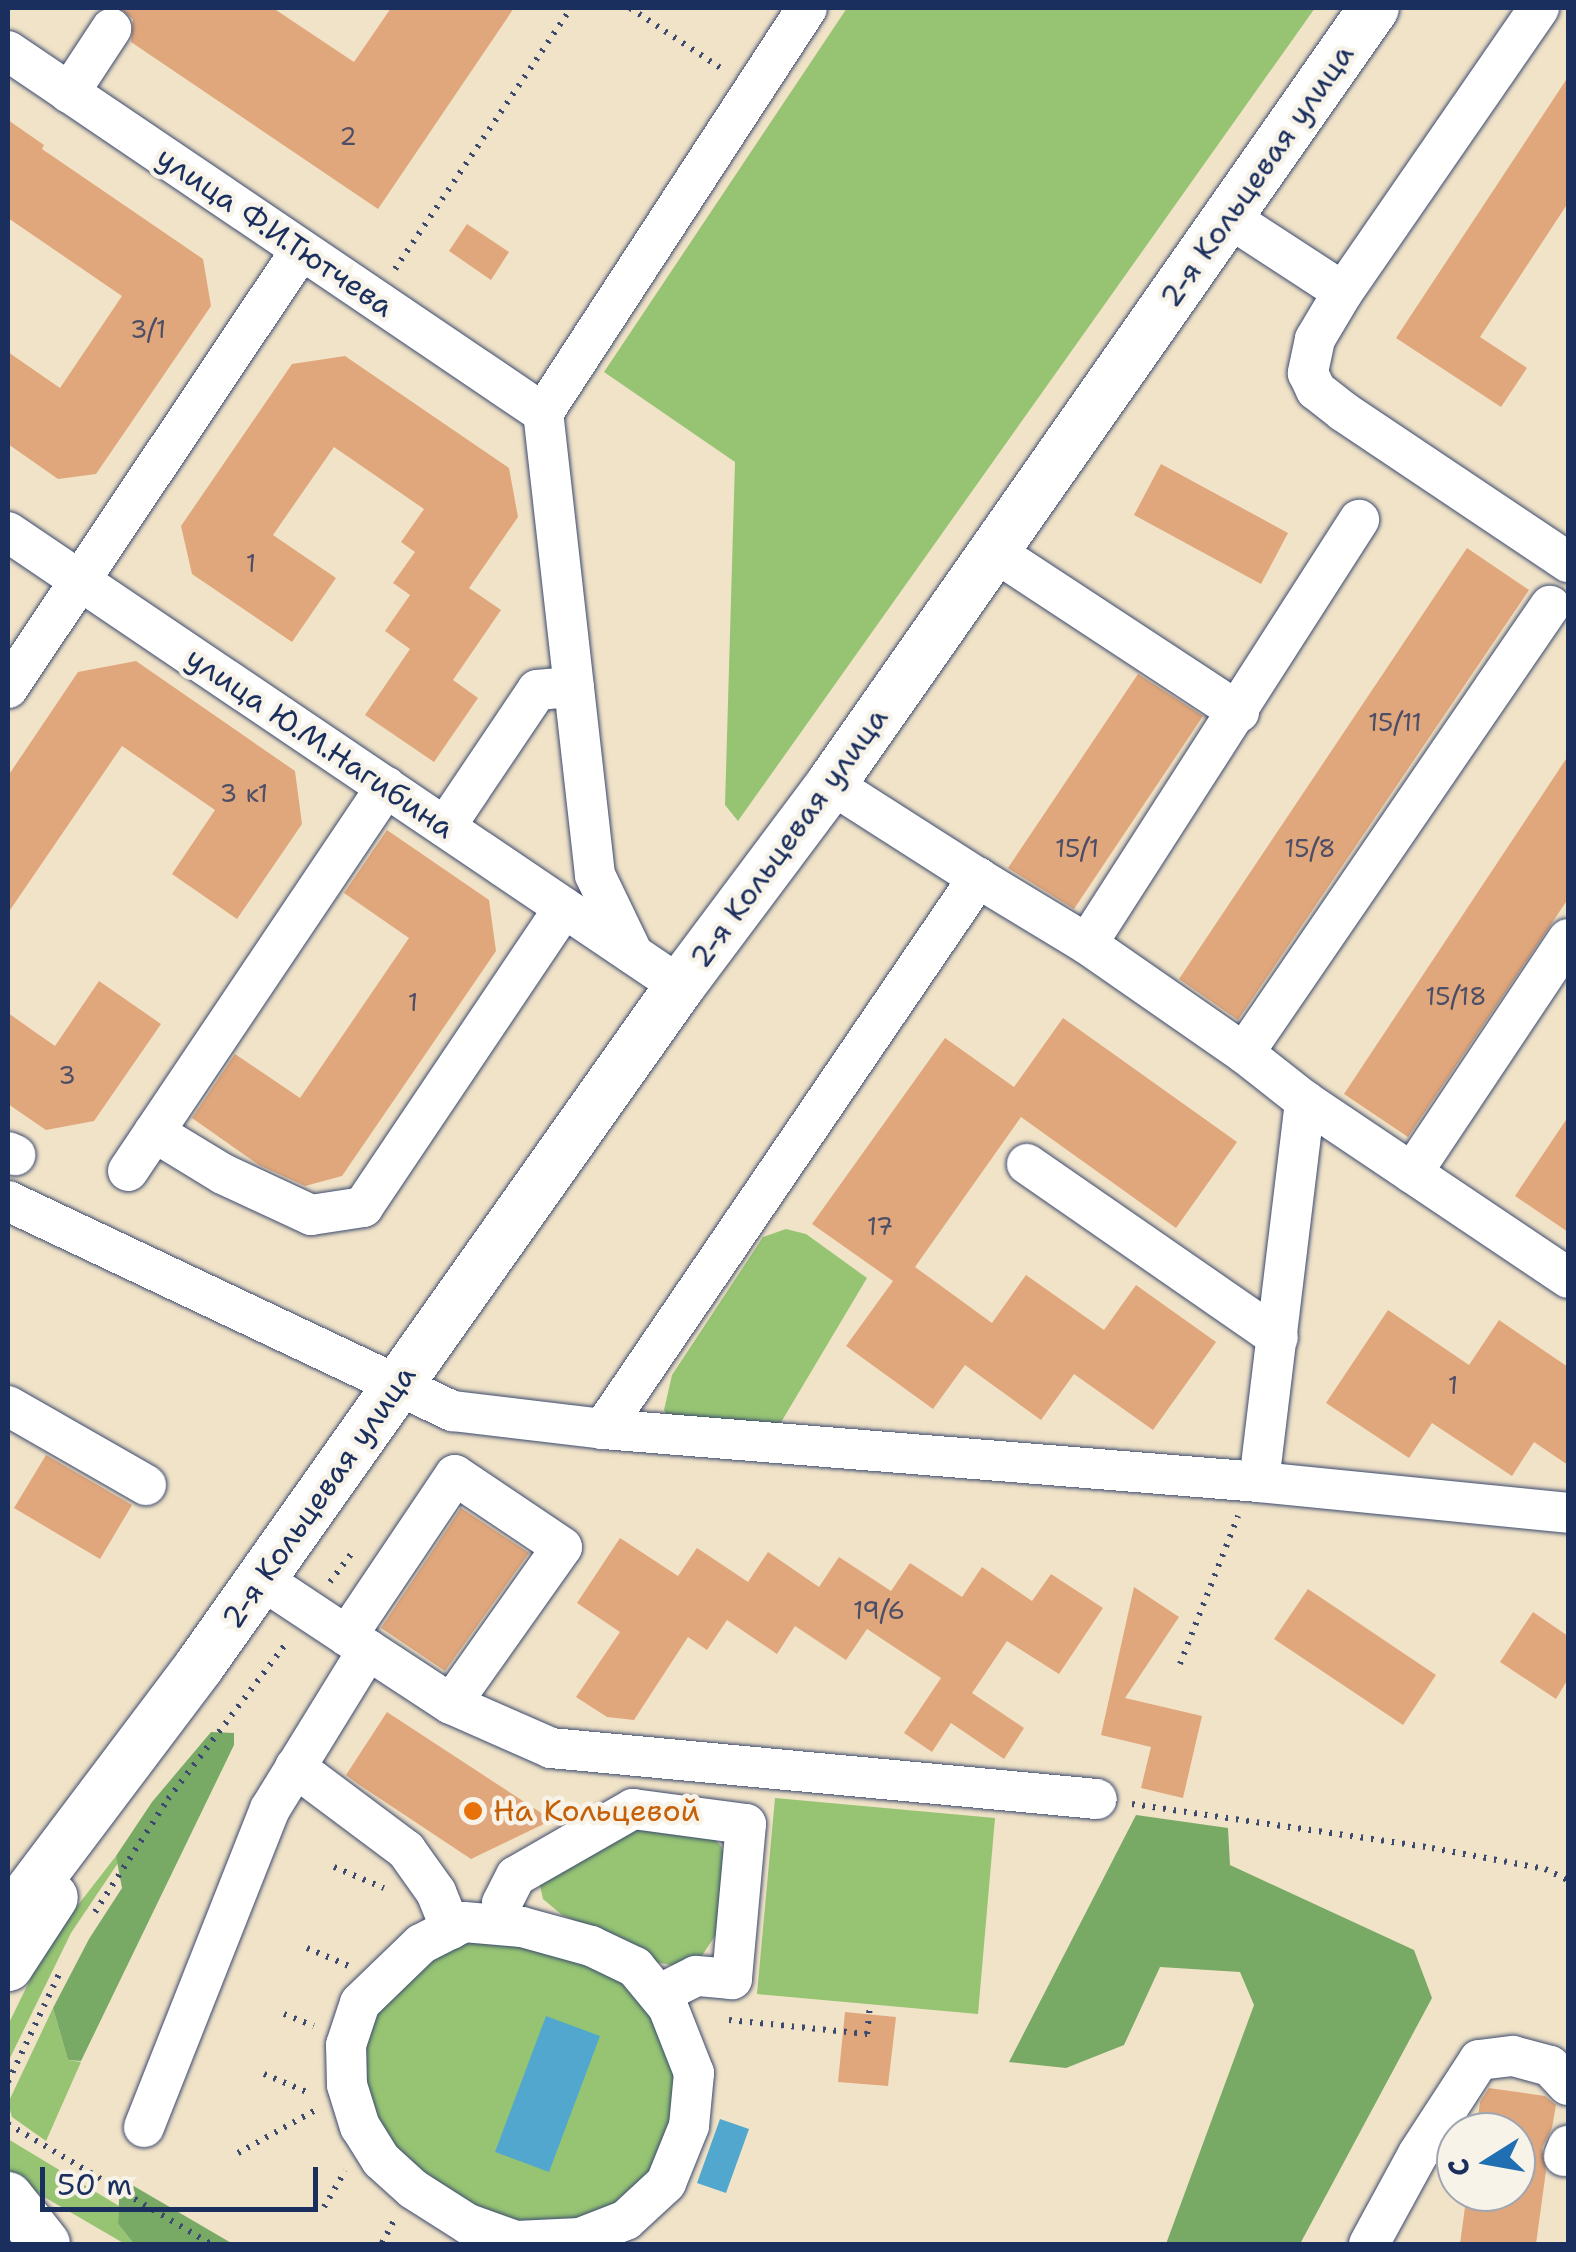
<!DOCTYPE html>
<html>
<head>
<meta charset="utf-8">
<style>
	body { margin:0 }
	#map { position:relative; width:1576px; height:2252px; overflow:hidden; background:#f1e3c8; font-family:"Shantell Sans",sans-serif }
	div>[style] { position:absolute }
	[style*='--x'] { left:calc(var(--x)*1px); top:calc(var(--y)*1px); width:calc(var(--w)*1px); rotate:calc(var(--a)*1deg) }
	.green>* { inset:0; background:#96c473 }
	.forest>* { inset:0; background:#78aa65 }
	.water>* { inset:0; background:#52a7ce }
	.building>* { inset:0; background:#e1a77c }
	.path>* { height:6px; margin-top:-3px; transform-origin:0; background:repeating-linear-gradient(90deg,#3b4a6e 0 2.5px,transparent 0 10.5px) }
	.roads { filter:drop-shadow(0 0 2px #3b4a6e) drop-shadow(0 0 2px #3b4a6e) }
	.minor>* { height:40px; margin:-20px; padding:0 20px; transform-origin:20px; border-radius:20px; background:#fff }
	.major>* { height:50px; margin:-25px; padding:0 25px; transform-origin:25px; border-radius:25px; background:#fff }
	.dots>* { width:28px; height:28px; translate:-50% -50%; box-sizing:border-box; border:5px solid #f7f3e8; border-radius:50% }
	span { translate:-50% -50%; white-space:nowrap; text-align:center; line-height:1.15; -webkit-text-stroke:9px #f7f3e8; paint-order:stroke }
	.number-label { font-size:25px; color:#4c4d66 }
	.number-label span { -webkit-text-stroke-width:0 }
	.street-label { font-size:30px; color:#1b2f5e }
	.food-label { font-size:30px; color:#c56008 }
	.left { translate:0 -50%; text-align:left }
	.frame { position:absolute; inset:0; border:10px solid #1b2f5e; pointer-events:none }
	.north { position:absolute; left:1436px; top:2112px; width:100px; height:100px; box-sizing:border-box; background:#f7f3e8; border:2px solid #9fa5b1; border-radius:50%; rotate:259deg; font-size:28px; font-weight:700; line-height:40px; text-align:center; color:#1b2f5e }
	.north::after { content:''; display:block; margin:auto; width:35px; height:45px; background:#1f6fb2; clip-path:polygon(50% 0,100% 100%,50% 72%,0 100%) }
	.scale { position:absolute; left:40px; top:2167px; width:278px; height:45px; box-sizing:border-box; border:5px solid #1b2f5e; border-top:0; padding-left:12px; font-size:30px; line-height:35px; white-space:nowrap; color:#1b2f5e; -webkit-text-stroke:8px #f7f3e8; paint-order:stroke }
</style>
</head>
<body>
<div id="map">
	<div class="green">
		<div style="clip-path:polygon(847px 8px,1315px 8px,738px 821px,725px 805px,735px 462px,604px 372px)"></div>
		<div style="clip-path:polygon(786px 1229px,806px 1234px,867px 1278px,777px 1429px,669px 1420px,664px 1410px,672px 1375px,763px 1237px)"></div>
		<div style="clip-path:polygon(775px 1798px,995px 1818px,978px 2014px,757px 1994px)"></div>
		<div style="clip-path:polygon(624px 1828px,707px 1831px,721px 1846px,730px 1869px,719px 1930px,701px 1957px,677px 1966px,649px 1961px,624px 1941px,562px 1915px,543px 1899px,539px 1881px)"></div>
		<div style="clip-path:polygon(116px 1856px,118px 1863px,71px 1933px,8px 2062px,8px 2025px,47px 1945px)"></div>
		<div style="clip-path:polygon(467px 1937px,520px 1941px,626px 1978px,656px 2015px,680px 2075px,676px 2123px,655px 2175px,618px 2208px,577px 2224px,518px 2228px,474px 2212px,392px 2151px,361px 2082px,372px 2010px,398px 1983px)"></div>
		<div style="clip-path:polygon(53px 2008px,68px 2060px,81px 2062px,46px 2141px,12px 2117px,8px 2103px)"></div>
		<div style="clip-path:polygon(8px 2139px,119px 2206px,118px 2224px,134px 2244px,125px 2244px,15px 2180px,8px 2170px)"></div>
	</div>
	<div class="forest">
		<div style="clip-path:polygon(211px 1732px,234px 1733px,234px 1745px,81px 2061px,68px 2060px,53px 2008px,89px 1939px,122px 1888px,116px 1856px,152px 1802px)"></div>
		<div style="clip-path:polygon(1136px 1815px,1228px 1828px,1230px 1865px,1414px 1950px,1432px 1998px,1300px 2244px,1166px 2244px,1254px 2005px,1240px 1972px,1160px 1967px,1124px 2045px,1066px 2068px,1009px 2062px)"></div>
		<div style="clip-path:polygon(120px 2178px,233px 2244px,134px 2244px,118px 2224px)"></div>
	</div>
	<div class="water">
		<div style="clip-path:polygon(546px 2016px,600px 2036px,549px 2172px,495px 2152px)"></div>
		<div style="clip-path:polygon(720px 2119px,749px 2129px,726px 2193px,697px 2183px)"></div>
	</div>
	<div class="building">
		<div style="clip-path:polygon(119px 8px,273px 8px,354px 62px,391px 8px,514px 8px,378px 209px,131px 42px,133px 19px)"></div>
		<div style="clip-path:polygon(1568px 77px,1568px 203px,1480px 337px,1527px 368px,1501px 407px,1396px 338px)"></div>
		<div style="clip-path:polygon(8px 120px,44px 145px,42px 149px,203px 259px,211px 306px,96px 474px,58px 479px,8px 444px,8px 352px,60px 388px,122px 296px,8px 218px)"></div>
		<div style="clip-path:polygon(467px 224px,509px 252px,491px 280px,449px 251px)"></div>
		<div style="clip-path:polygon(345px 356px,509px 468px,518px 517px,469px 588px,501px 610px,453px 680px,478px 698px,434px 762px,365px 715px,410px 649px,385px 631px,410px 595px,393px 583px,415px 552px,401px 542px,424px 509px,334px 447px,273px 535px,336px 578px,292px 642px,192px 574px,181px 526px,292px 364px)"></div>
		<div style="clip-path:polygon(1161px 464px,1288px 533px,1261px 584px,1134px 515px)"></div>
		<div style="clip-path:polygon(1467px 548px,1529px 590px,1238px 1020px,1179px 979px)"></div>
		<div style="clip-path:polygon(136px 661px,295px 771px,302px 824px,237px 919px,172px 874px,215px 810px,122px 746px,8px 913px,8px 776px,78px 672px)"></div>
		<div style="clip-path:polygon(1138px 674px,1203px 716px,1074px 909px,1008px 868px)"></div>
		<div style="clip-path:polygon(1568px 756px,1568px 899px,1408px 1137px,1344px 1094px)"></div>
		<div style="clip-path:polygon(387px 830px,489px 900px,496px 951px,342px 1176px,305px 1186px,259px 1165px,192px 1118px,235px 1054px,300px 1098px,409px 938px,344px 893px)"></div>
		<div style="clip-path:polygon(99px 981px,161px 1024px,94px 1121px,46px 1130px,8px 1104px,8px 1013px,55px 1046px)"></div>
		<div style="clip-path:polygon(1063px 1018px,1237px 1142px,1176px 1228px,1021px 1117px,915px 1267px,992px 1323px,1026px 1275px,1104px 1330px,1136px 1285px,1216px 1342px,1153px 1430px,1074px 1374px,1041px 1420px,965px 1365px,933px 1409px,846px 1346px,893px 1281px,812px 1224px,945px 1038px,1014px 1087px)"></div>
		<div style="clip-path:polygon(1568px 1117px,1568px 1232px,1515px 1196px)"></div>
		<div style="clip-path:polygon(1388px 1310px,1469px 1365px,1499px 1320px,1568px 1367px,1568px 1465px,1534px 1442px,1512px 1476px,1432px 1423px,1409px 1458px,1326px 1403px)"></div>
		<div style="clip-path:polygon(46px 1455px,132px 1505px,100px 1559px,14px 1508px)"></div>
		<div style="clip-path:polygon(461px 1508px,529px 1553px,445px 1671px,381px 1628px)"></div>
		<div style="clip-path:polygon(620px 1538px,678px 1576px,697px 1548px,748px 1582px,768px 1552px,819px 1587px,839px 1557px,891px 1591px,910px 1563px,962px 1597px,982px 1567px,1032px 1601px,1051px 1574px,1103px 1608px,1059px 1674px,1007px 1641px,972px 1693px,1024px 1728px,1004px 1759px,951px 1723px,932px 1752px,904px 1733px,941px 1678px,867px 1629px,846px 1660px,795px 1626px,777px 1654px,727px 1620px,707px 1650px,688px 1637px,634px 1720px,607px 1717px,576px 1697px,620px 1632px,577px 1603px)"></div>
		<div style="clip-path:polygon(1134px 1587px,1179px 1617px,1125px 1698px,1202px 1716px,1183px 1798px,1141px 1788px,1151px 1747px,1101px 1735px)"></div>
		<div style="clip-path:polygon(1308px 1589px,1436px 1675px,1403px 1725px,1274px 1639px)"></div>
		<div style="clip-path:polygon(1533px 1612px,1568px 1636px,1568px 1679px,1556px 1699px,1500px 1662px)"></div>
		<div style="clip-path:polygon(387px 1712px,552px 1820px,471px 1859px,358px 1784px,346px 1775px)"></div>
		<div style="clip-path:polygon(845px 2012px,896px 2017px,888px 2086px,838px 2082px)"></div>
		<div style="clip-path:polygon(1489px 2088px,1545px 2096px,1556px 2105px,1552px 2128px,1542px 2148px,1546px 2171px,1536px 2244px,1460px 2244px,1467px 2192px,1516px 2192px,1516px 2132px,1476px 2132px,1480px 2102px)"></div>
	</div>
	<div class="path">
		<div style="--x:630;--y:8;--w:110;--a:33.5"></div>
		<div style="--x:395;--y:269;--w:315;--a:-56"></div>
		<div style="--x:330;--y:1582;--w:38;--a:-53"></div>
		<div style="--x:1180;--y:1664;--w:159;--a:-68.6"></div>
		<div style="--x:1132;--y:1804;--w:303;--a:8.3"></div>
		<div style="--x:1432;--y:1848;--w:115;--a:10.5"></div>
		<div style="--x:1545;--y:1869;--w:25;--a:26"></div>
		<div style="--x:334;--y:1867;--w:54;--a:22.8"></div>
		<div style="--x:95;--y:1912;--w:135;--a:-57.1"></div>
		<div style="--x:168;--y:1799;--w:198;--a:-52.8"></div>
		<div style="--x:307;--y:1948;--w:46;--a:23.2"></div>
		<div style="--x:284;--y:2014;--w:32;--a:22"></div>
		<div style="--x:729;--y:2020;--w:139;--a:5.8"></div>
		<div style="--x:867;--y:2034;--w:30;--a:-84"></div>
		<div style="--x:264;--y:2074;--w:49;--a:22.9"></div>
		<div style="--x:8;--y:2082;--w:124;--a:-64.7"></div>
		<div style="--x:8;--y:2124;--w:236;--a:30.6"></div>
		<div style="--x:238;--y:2153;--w:89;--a:-28.9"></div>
		<div style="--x:324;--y:2207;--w:42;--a:-59.7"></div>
		<div style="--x:382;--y:2243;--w:26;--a:-62"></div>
	</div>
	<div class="roads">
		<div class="minor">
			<div style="--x:1539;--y:8;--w:345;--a:124.6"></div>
			<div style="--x:1343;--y:292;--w:55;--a:120.8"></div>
			<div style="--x:1315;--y:339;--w:35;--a:102"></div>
			<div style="--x:1308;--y:373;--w:19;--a:65"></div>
			<div style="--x:1316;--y:390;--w:36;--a:38"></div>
			<div style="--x:1344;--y:412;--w:270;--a:33.8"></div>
			<div style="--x:8;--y:51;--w:646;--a:34.08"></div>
			<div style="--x:69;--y:93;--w:77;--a:-56.7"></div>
			<div style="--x:1228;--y:217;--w:137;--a:33.1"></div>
			<div style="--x:8;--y:532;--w:811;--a:34.04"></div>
			<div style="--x:995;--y:552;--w:292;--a:33.3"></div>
			<div style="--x:8;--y:688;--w:527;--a:-56.22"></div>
			<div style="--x:831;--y:784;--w:174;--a:32.6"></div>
			<div style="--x:445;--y:827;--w:165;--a:-56.1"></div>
			<div style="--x:537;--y:690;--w:37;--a:-5"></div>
			<div style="--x:1087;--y:944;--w:504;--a:-57.32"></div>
			<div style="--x:633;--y:954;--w:88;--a:-115.7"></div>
			<div style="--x:595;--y:875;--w:465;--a:-96.4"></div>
			<div style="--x:543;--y:413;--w:483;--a:-56.9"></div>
			<div style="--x:1244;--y:1053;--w:542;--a:-55.61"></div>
			<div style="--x:154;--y:1132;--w:81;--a:31.3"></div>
			<div style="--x:223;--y:1174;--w:97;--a:25"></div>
			<div style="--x:311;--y:1215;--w:53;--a:-8.7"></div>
			<div style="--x:363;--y:1207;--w:360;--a:-56.1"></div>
			<div style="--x:8;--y:1152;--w:8;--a:23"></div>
			<div style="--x:1027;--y:1164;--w:305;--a:34.7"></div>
			<div style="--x:128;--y:1171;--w:463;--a:-56.1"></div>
			<div style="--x:1412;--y:1173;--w:281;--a:-56.3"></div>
			<div style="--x:8;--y:1201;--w:492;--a:25.3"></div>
			<div style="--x:453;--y:1411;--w:151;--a:6.8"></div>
			<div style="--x:603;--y:1429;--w:658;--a:4.62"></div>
			<div style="--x:1259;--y:1482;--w:311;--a:5.7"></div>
			<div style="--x:8;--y:1406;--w:159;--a:29.8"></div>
			<div style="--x:603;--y:1429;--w:667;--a:-55.76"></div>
			<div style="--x:978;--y:878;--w:127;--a:31.2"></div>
			<div style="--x:1087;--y:944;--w:191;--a:34.8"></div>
			<div style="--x:1244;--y:1053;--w:78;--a:38.2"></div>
			<div style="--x:1305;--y:1101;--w:317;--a:33.9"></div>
			<div style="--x:1259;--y:1482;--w:384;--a:-83.1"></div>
			<div style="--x:261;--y:1579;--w:103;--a:33.5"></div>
			<div style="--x:347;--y:1636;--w:124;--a:33.2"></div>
			<div style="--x:451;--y:1704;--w:192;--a:-54.7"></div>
			<div style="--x:562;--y:1547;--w:129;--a:-146.1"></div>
			<div style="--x:455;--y:1475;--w:194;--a:123.9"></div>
			<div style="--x:451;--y:1704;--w:109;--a:23.7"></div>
			<div style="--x:551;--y:1748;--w:548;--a:5.34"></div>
			<div style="--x:295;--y:1767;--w:139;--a:36.8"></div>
			<div style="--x:406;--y:1850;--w:52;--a:54.5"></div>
			<div style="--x:436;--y:1892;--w:40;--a:68"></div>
			<div style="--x:464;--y:1922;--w:58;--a:4.9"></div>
			<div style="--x:522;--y:1927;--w:72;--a:15.4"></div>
			<div style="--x:591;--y:1946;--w:49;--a:25.5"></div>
			<div style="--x:635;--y:1967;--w:52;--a:50.5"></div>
			<div style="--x:668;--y:2007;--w:71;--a:68.5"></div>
			<div style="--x:694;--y:2073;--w:53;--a:95.4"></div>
			<div style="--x:689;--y:2126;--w:61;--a:112"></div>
			<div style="--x:666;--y:2183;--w:54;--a:137.2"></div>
			<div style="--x:626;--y:2220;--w:49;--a:158.6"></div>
			<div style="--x:580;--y:2238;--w:64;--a:177.3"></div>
			<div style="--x:516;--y:2241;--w:51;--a:-160.5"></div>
			<div style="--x:468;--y:2224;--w:65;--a:-147.5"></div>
			<div style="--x:413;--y:2189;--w:43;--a:-137.8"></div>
			<div style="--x:381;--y:2160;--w:39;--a:-122"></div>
			<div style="--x:360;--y:2127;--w:44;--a:-107.2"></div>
			<div style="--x:347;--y:2085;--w:40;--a:-91.4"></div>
			<div style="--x:346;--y:2045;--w:44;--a:-71.6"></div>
			<div style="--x:360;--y:2003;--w:85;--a:-44"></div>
			<div style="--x:421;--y:1944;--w:48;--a:-27.1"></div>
			<div style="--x:501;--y:1925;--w:22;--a:-87"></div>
			<div style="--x:502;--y:1903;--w:30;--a:-63"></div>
			<div style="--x:516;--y:1876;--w:135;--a:-29.8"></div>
			<div style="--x:633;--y:1809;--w:114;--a:7.6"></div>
			<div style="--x:746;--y:1824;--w:156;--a:95.2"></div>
			<div style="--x:732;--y:1979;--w:36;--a:-175"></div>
			<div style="--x:696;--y:1976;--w:42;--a:153.4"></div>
			<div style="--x:144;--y:2127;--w:342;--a:-68.4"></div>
			<div style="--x:270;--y:1809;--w:187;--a:-58.4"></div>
			<div style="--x:1564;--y:2156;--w:11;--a:-68"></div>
			<div style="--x:1369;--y:2244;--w:102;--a:-61.4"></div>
			<div style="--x:1418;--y:2154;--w:112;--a:-57"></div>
			<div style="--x:1479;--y:2060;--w:34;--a:-7"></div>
			<div style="--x:1513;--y:2056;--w:38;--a:15"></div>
			<div style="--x:1550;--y:2066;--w:26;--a:47"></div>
		</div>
		<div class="major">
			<div style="--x:8;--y:1920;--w:319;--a:-53"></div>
			<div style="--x:200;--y:1665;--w:832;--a:-54.74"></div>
			<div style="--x:680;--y:986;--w:252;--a:-53.2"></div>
			<div style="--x:831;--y:784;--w:947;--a:-55.02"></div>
			<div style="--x:8;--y:1966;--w:82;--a:-56.9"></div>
			<div style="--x:8;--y:2197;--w:60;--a:51.8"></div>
		</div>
	</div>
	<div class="dots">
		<div style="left:473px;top:1811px;background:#e8710a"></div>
	</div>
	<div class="number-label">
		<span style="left:348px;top:136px">2</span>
		<span style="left:148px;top:329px">3/1</span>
		<span style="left:251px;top:563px">1</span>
		<span style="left:1395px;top:722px">15/11</span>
		<span style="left:244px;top:793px">3 к1</span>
		<span style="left:1077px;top:848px">15/1</span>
		<span style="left:1310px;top:848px">15/8</span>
		<span style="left:1456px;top:996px">15/18</span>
		<span style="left:413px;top:1002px">1</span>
		<span style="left:67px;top:1075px">3</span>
		<span style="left:880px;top:1226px">17</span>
		<span style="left:1453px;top:1385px">1</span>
		<span style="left:879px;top:1610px">19/6</span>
	</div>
	<div class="street-label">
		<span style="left:1257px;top:176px;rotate:-55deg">2-я Кольцевая улица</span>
		<span style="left:275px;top:232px;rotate:34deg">улица Ф.И.Тютчева</span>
		<span style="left:320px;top:743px;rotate:34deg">улица Ю.М.Нагибина</span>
		<span style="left:789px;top:838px;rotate:-54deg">2-я Кольцевая улица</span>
		<span style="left:319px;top:1497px;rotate:-55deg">2-я Кольцевая улица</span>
	</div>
	<div class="food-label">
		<span class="left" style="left:493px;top:1811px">На Кольцевой</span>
	</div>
	<div class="frame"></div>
	<div class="north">С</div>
	<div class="scale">50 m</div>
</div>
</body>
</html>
